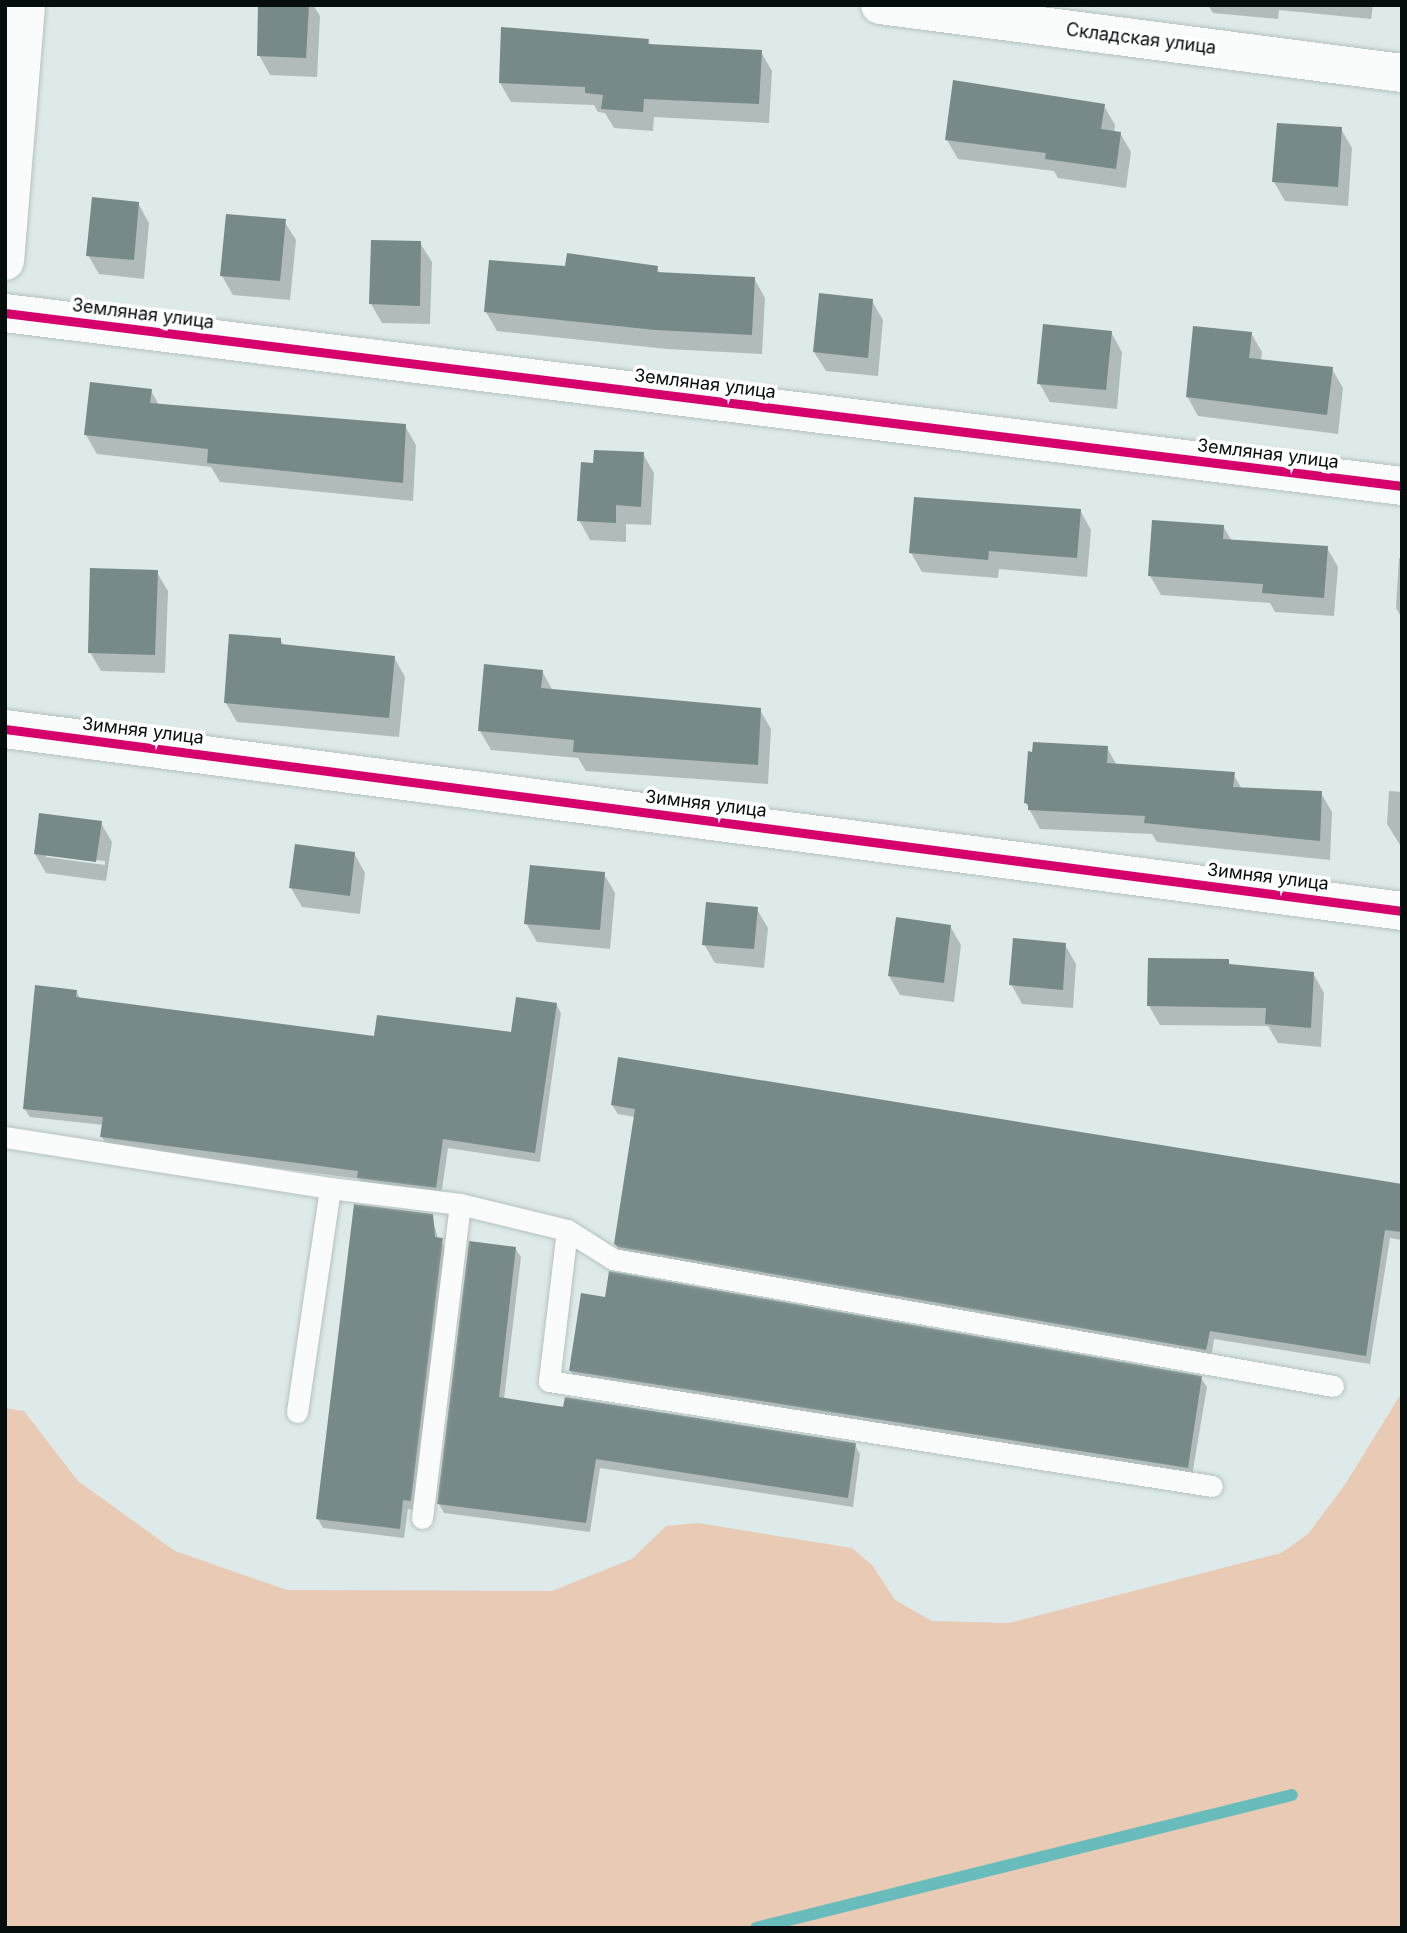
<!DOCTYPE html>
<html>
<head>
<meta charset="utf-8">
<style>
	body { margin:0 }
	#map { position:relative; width:1407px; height:1933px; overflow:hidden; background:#deeaea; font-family:Inter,sans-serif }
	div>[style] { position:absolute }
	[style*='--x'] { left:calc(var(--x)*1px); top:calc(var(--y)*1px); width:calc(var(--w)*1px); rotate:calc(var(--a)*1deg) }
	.green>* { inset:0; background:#e8cab5 }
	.shadow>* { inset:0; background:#0003 }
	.stream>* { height:12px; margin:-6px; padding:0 6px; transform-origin:6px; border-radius:6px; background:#69bcbc }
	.building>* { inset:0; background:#788989 }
	.roads { filter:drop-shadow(0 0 2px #b6c0c0) drop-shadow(0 0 2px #b6c0c0) }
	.service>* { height:21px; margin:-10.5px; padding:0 10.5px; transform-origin:10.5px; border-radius:10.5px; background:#fafcfc }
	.minor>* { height:38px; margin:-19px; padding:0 19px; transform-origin:19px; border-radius:19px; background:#fafcfc }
	.cycleway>* { height:9px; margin:-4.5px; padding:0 4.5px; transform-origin:4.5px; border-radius:4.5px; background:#d6006c }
	span { translate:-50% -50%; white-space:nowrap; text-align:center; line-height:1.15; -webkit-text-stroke:7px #fff; paint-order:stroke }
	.street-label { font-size:18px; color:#060d0d }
	.frame { position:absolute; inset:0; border:7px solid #060d0d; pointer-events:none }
</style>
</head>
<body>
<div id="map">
	<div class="green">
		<div style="clip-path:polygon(1402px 1392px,1402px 1928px,5px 1928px,5px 1408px,24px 1411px,78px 1481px,175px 1551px,287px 1590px,552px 1591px,632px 1559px,666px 1526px,698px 1523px,852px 1548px,873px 1566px,895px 1600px,932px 1621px,1009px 1623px,1281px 1553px,1308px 1534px,1346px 1483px)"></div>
	</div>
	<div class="shadow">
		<div style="clip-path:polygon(261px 5px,313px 5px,320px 16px,317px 77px,270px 75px,259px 55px)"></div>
		<div style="clip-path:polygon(1208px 5px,1373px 5px,1371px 19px,1279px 10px,1278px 19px,1213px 13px)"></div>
		<div style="clip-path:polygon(648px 40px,651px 46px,761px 52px,772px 71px,769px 123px,654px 117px,653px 131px,614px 128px,605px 113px,598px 112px,594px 105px,511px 102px,500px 83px)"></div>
		<div style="clip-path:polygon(1104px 106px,1115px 125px,1114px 132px,1120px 133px,1131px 152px,1126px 188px,1058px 178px,1054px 171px,958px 159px,947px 140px)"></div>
		<div style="clip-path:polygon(1341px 129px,1352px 148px,1348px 206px,1285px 201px,1274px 182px)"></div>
		<div style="clip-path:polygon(138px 203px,149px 223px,144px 279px,99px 274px,88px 255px)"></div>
		<div style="clip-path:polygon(284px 221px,296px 240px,290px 300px,233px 295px,222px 276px)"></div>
		<div style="clip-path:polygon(420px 243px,432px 262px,430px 324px,382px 323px,371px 304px)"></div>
		<div style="clip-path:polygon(657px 267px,660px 274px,754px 278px,765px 298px,762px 354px,667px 349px,497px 331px,486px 312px,566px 268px)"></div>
		<div style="clip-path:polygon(872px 301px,883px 320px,878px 376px,826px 371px,814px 352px)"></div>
		<div style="clip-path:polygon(1111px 332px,1122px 352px,1117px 409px,1050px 402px,1039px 383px)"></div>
		<div style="clip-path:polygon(1251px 333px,1262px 352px,1261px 361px,1332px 369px,1343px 388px,1338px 434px,1198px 416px,1187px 396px)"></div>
		<div style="clip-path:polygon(151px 391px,159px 405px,405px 426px,416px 445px,413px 501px,220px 482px,211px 467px,97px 454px,86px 435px)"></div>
		<div style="clip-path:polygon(643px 454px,654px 473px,651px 525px,626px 524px,626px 542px,590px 540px,579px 520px,595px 464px)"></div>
		<div style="clip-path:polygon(1080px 510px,1091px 530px,1087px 577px,999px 569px,998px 578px,922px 572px,911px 553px)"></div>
		<div style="clip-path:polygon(1223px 526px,1232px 541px,1327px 548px,1338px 567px,1334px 616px,1275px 612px,1270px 603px,1161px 595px,1150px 576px)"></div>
		<div style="clip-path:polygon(1399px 558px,1402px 558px,1402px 618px,1396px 608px)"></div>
		<div style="clip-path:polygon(156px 571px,168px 591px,165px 673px,101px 671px,90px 652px)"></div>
		<div style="clip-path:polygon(280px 639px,284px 646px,394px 657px,405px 677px,399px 737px,237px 722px,226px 703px)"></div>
		<div style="clip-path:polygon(542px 671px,553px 691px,760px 710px,771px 729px,768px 784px,586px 771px,578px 758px,491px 750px,480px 731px)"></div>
		<div style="clip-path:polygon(1107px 748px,1117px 765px,1233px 774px,1242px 789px,1321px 793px,1332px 812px,1330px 860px,1157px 842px,1152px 834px,1040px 829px,1026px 803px)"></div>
		<div style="clip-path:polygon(1389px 791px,1402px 792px,1402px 848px,1387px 824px)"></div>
		<div style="clip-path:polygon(evenodd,101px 823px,112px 842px,106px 881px,46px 873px,35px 854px,101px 823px,46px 854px,105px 861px,105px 865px,46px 857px,46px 854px)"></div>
		<div style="clip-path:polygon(354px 853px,365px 873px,360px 914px,302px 907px,291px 888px)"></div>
		<div style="clip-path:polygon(604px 874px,615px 893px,610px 949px,537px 942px,526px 923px)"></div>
		<div style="clip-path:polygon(756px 908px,768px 928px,764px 968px,715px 963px,704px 944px)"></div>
		<div style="clip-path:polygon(950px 926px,961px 945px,954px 1002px,900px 995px,889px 976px)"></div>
		<div style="clip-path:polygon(1065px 945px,1076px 964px,1073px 1008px,1022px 1004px,1011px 984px)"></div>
		<div style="clip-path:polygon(1228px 961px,1231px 966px,1313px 973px,1324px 993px,1321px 1047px,1278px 1043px,1268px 1026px,1160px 1025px,1149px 1006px)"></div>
		<div style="clip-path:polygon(76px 991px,81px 1000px,376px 1038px,513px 1034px,556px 1004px,561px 1013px,540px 1162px,448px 1148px,441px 1196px,364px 1187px,360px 1179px,107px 1146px,102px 1137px,104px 1125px,30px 1117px,24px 1108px)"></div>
		<div style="clip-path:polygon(612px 1105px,1402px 1186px,1402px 1240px,1390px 1238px,1370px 1364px,1214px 1339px,1211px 1359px,621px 1253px,615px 1244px,635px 1117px,618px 1114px)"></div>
		<div style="clip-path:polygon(432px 1216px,438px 1239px,447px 1249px,415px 1510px,408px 1509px,404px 1538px,323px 1528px,318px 1519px)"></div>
		<div style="clip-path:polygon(515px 1248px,521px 1257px,504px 1399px,855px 1445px,860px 1454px,853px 1507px,600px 1468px,590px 1532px,444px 1513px,439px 1504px)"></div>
		<div style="clip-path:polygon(571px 1371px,1201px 1378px,1207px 1387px,1192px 1476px,576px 1380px)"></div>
	</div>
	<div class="stream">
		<div style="--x:756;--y:1928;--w:552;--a:-13.94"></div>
	</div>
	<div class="building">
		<div style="clip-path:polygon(258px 5px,309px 5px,306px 58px,257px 56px)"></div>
		<div style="clip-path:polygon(501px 27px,649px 39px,648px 44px,762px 50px,759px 104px,644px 99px,643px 112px,601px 109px,603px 95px,585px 93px,585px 87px,499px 83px)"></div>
		<div style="clip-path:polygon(953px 80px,1105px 104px,1101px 129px,1121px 132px,1116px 169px,1045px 159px,1046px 153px,945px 140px)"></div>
		<div style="clip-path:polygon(1277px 123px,1342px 127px,1338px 187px,1272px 182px)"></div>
		<div style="clip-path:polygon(92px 197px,139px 202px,134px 260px,86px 256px)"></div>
		<div style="clip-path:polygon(226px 214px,286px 219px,280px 281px,220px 276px)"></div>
		<div style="clip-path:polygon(371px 240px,421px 241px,420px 306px,369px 304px)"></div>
		<div style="clip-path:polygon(567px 253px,658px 266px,657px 272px,755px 277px,752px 335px,655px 330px,484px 312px,489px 260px,565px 266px)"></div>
		<div style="clip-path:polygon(819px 293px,873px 299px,868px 358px,813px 352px)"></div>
		<div style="clip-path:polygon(1043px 324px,1112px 331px,1106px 390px,1037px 384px)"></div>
		<div style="clip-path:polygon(1193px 326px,1252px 332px,1249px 358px,1333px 367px,1327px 415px,1186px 397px)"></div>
		<div style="clip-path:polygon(90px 382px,152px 389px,150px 403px,406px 424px,403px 483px,207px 463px,208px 449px,84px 435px)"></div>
		<div style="clip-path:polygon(594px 450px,644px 452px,641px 507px,616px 505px,616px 523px,577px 521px,581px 462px,593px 463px)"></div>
		<div style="clip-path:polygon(914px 497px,1081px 509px,1077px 558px,989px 551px,988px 560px,909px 553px)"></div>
		<div style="clip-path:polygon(1152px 520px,1224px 525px,1223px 539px,1328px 546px,1324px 598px,1262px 593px,1263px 584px,1148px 576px)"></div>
		<div style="clip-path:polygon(90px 568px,158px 570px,155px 655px,88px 653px)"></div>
		<div style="clip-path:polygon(229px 634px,281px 638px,281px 644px,395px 656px,389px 718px,224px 703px)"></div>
		<div style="clip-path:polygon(484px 664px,543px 670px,541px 688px,761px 708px,758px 765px,573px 752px,574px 740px,478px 731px)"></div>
		<div style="clip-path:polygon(1033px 742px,1108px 746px,1107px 763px,1235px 772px,1233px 787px,1322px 791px,1320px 841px,1144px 823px,1145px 816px,1028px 810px,1028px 804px,1024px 803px,1028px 751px,1032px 752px)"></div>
		<div style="clip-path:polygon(39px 813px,102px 821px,96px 862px,34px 854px)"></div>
		<div style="clip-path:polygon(295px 844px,355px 852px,350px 896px,289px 888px)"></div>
		<div style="clip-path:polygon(530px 865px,605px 872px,600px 930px,524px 924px)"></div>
		<div style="clip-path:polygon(706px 902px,758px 907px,754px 949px,702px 945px)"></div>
		<div style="clip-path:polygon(896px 917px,951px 925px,944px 983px,888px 976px)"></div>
		<div style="clip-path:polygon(1013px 938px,1066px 943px,1063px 990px,1009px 985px)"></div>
		<div style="clip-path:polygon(1148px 958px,1229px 959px,1229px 964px,1314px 972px,1311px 1028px,1265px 1024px,1266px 1008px,1147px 1006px)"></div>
		<div style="clip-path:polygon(35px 985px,77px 990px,76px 997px,374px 1036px,377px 1015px,511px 1032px,516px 997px,557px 1003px,535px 1153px,443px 1139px,436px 1188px,357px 1178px,358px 1171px,100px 1137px,103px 1117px,23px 1109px)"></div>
		<div style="clip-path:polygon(618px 1057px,1402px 1184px,1402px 1232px,1385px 1230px,1366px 1356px,1210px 1331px,1206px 1350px,618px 1247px,614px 1244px,635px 1109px,611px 1105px)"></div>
		<div style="clip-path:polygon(354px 1204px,433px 1214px,435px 1237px,443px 1238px,411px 1501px,403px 1500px,400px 1529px,316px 1519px)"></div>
		<div style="clip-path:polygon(469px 1241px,516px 1247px,499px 1397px,563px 1407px,565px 1397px,856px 1443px,848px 1498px,596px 1459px,586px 1523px,437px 1504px)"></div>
		<div style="clip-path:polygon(609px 1271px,1202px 1376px,1188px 1468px,569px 1371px,581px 1293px,605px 1297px)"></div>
	</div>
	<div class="roads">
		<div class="service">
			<div style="--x:5;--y:1137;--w:329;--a:8.9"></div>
			<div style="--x:330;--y:1188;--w:131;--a:7"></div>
			<div style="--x:460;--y:1204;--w:110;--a:13.7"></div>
			<div style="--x:567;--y:1230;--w:54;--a:32.2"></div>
			<div style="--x:613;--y:1259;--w:731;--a:10"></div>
			<div style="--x:567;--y:1230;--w:152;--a:96.8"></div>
			<div style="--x:549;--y:1381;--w:671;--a:9"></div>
			<div style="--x:297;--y:1412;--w:226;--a:-81.6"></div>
			<div style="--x:422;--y:1518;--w:316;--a:-83.1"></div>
		</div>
		<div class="minor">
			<div style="--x:880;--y:5;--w:526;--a:7.42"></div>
			<div style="--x:5;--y:261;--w:257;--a:-85.3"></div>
			<div style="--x:5;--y:313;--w:1408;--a:7.06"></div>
			<div style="--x:5;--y:729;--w:1409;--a:7.42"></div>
		</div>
	</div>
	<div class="cycleway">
		<div style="--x:5;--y:313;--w:1408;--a:7.06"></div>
		<div style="--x:5;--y:729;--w:1409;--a:7.42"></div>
	</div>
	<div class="street-label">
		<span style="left:1141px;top:39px;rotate:7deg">Складская улица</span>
		<span style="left:143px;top:314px;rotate:7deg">Земляная улица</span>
		<span style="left:705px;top:384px;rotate:7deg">Земляная улица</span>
		<span style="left:1268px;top:454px;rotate:7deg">Земляная улица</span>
		<span style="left:143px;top:731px;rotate:7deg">Зимняя улица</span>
		<span style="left:706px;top:804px;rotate:7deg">Зимняя улица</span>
		<span style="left:1268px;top:877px;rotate:7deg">Зимняя улица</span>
	</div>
	<div class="frame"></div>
</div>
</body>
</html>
